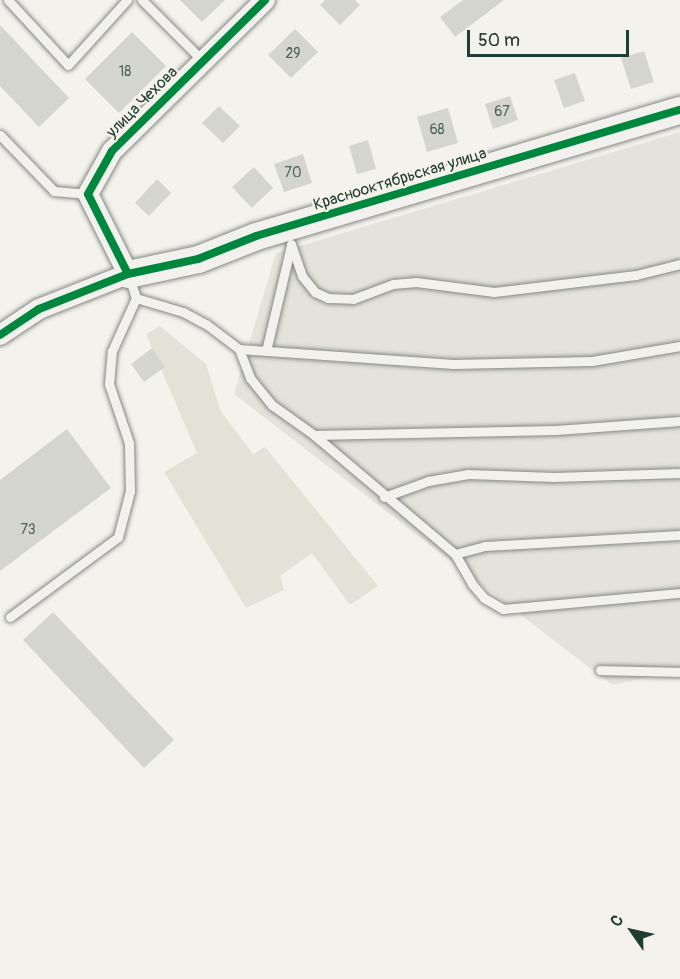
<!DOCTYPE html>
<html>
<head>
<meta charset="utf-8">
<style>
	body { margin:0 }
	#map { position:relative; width:680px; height:979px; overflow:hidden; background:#f4f2ec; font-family:Pangolin,sans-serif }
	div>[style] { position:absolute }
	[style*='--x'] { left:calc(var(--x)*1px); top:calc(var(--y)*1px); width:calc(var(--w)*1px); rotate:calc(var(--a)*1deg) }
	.built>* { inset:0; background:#e4e3db }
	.green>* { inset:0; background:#e2e2d9 }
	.building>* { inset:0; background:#d5d5d0 }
	.roads { filter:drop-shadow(0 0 2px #848985) drop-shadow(0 0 2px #848985) }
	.lane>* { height:9px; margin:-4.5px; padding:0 4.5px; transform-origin:4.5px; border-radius:4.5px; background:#f2f1ed }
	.street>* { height:20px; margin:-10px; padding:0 10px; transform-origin:10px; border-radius:10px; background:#f2f1ed }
	.secondary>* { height:27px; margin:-13.5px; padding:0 13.5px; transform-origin:13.5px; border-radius:13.5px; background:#f2f1ed }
	.cycleway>* { height:8px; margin:-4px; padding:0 4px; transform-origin:4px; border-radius:4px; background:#00873e }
	span { translate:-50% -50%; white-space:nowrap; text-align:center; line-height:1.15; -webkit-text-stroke:4.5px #f7f3e8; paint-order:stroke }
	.number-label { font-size:14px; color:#4c635b }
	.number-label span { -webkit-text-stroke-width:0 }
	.street-label { font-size:16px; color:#1f3d34 }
	.north { position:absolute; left:602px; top:901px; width:60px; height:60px; -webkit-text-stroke:4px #f7f3e8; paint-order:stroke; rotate:304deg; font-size:16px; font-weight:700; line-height:24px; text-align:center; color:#1f3d34 }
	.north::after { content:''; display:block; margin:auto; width:21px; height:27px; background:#1f3d34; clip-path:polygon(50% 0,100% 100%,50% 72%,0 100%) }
	.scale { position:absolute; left:467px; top:30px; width:162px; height:27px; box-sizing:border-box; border:3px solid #1f3d34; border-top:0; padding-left:8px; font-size:18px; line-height:21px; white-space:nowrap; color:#1f3d34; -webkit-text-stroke:4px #f7f3e8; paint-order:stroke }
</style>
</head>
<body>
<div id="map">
	<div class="built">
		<div style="clip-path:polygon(680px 132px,680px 670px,612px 685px,234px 394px,276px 253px)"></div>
	</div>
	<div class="green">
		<div style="clip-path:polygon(160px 326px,206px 364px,220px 410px,253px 454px,265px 447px,378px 586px,350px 605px,312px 553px,280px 576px,284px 590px,246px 608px,164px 472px,197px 453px,146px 334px)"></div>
	</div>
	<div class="building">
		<div style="clip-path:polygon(180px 0,225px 0,202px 22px)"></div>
		<div style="clip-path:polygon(325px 0,355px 0,360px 5px,340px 25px,320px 5px)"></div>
		<div style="clip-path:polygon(463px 0,504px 0,455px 37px,440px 17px)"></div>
		<div style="clip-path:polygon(0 25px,69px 98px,39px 127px,0 86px)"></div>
		<div style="clip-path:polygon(295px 29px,318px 52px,291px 78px,268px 55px)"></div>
		<div style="clip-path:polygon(132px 32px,166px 66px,119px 113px,85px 79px)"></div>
		<div style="clip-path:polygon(644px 51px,654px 82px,631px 89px,621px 58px)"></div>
		<div style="clip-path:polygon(575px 73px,585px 101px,564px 108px,554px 80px)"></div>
		<div style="clip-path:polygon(510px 96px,518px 120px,493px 129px,485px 104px)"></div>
		<div style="clip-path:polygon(219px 106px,240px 126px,223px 143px,202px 123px)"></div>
		<div style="clip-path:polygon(448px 108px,458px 143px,427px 152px,417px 117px)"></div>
		<div style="clip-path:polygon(368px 140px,376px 169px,357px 174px,349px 146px)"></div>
		<div style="clip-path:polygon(303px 154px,312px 183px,284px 192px,274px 164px)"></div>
		<div style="clip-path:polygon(254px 167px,273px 188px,252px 208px,232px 187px)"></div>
		<div style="clip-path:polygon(157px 179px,171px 193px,149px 216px,135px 203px)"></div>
		<div style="clip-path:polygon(152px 348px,165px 367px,144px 382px,131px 364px)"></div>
		<div style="clip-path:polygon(67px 429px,111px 488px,0 571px,0 480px)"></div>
		<div style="clip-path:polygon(53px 612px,174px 740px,144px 768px,23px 640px)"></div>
	</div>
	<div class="roads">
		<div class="lane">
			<div style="--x:8;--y:0;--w:88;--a:47.3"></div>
			<div style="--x:68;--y:65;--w:88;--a:-47.8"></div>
			<div style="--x:142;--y:0;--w:86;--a:45"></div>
			<div style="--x:0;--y:135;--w:78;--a:46"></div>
			<div style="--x:54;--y:191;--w:34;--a:5"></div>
			<div style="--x:291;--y:244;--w:34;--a:71"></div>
			<div style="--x:302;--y:276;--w:21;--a:51"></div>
			<div style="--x:315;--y:292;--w:14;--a:25"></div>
			<div style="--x:328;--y:298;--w:25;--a:2"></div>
			<div style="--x:353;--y:299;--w:43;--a:-20.6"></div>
			<div style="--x:393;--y:284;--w:23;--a:-5"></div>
			<div style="--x:416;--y:282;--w:79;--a:7.3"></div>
			<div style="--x:494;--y:292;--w:143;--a:-6.8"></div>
			<div style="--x:636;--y:275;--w:45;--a:-14"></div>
			<div style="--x:136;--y:298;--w:49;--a:16.6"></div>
			<div style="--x:183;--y:312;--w:26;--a:28"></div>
			<div style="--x:206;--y:324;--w:41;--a:37.1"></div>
			<div style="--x:239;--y:349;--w:215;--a:4"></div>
			<div style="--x:453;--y:364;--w:139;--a:-1.2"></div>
			<div style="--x:592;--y:361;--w:89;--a:-9.7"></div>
			<div style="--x:239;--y:349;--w:31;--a:69"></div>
			<div style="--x:250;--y:378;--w:35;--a:51"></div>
			<div style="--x:272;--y:405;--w:52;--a:35.5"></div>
			<div style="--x:314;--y:435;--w:185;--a:40.2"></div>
			<div style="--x:455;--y:554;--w:34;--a:60"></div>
			<div style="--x:472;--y:584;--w:18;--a:49"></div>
			<div style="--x:484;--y:598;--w:22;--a:30"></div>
			<div style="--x:503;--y:609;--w:178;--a:-5.2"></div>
			<div style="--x:266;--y:351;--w:109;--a:-76.7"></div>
			<div style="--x:314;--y:435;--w:242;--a:-1.2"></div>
			<div style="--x:556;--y:430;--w:124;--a:-4.2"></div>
			<div style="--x:384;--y:497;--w:47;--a:-20"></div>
			<div style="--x:428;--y:481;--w:41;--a:-9.9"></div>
			<div style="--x:468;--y:474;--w:86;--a:2"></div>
			<div style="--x:554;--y:477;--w:126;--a:-1.8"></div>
			<div style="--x:455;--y:554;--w:31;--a:-15"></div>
			<div style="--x:485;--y:546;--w:195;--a:-3.2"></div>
			<div style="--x:10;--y:617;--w:134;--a:-36.5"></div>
			<div style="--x:118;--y:537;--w:48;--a:-75.4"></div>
			<div style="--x:130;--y:491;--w:48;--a:-91.2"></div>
			<div style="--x:129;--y:443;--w:62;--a:-108.7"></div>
			<div style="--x:109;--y:384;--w:33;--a:-85"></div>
			<div style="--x:112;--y:351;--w:58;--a:-65.6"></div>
			<div style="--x:136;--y:298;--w:22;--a:-108"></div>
			<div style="--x:600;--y:670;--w:80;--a:1.4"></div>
		</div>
		<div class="street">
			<div style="--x:0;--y:335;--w:47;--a:-33.7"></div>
			<div style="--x:39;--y:309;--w:96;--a:-21.5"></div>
			<div style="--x:128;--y:274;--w:89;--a:-116.6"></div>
			<div style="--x:88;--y:194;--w:49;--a:-60.8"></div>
			<div style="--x:112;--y:151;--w:215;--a:-44.6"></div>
		</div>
		<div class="secondary">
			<div style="--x:128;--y:274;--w:72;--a:-12.1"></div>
			<div style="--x:198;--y:259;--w:62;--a:-21.6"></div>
			<div style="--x:256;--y:236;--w:442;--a:-16.6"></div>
		</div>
	</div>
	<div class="cycleway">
		<div style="--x:128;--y:274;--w:89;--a:-116.6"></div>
		<div style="--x:88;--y:194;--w:49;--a:-60.8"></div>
		<div style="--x:112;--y:151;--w:215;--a:-44.6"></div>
		<div style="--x:0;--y:335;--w:47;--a:-33.7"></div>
		<div style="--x:39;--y:309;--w:96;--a:-21.5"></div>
		<div style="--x:128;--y:274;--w:72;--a:-12.1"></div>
		<div style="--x:198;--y:259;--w:62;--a:-21.6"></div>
		<div style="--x:256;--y:236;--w:442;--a:-16.6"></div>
	</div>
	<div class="number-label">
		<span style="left:293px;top:54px">29</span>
		<span style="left:125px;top:72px">18</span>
		<span style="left:502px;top:112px">67</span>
		<span style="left:437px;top:130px">68</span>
		<span style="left:293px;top:173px">70</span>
		<span style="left:28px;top:530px">73</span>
	</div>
	<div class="street-label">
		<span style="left:142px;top:102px;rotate:-45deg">улица Чехова</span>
		<span style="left:400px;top:179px;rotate:-17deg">Краснооктябрьская улица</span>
	</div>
	<div class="north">С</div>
	<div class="scale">50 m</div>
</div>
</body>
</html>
